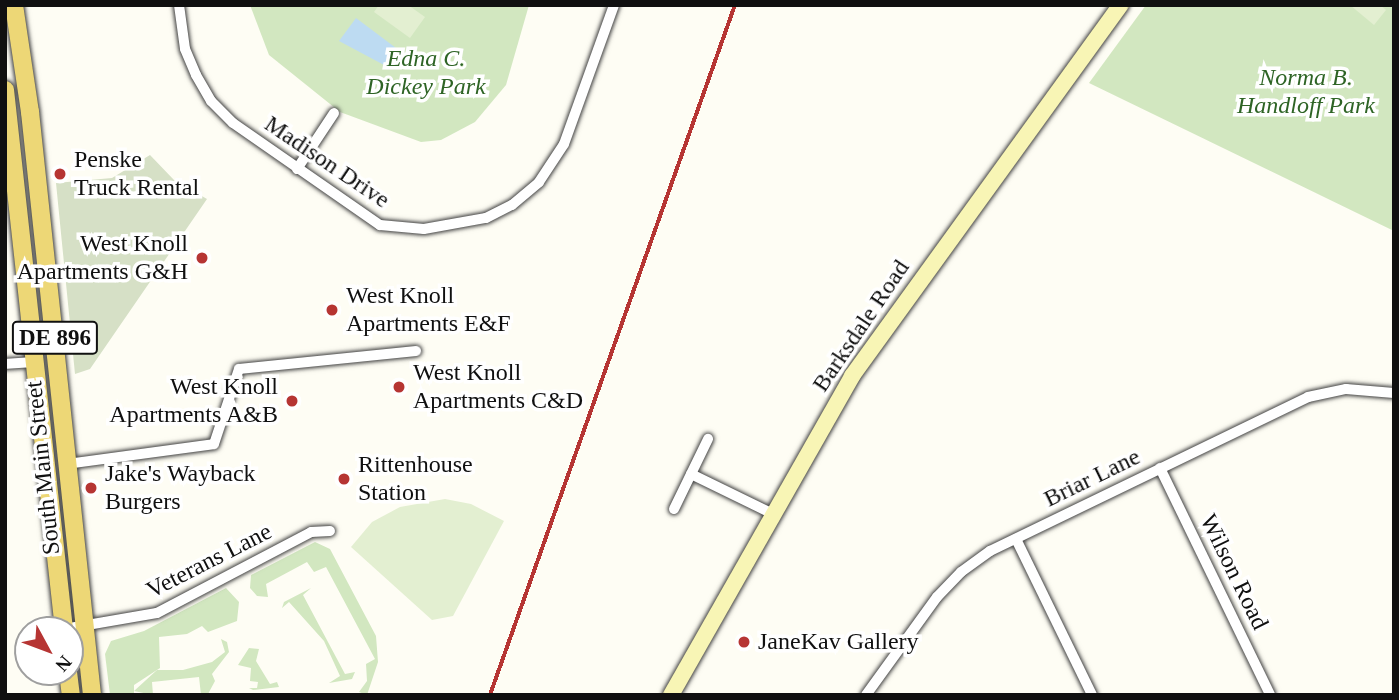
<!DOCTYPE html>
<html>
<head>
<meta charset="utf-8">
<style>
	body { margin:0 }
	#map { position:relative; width:1399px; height:700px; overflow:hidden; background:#fefdf4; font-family:Georgia,serif }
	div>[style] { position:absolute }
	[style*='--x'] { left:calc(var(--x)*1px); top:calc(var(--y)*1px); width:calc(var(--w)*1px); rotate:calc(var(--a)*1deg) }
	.green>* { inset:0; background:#d2e7c0 }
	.cemetery>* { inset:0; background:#d6e0c6 }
	.pitch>* { inset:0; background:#e3efd1 }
	.water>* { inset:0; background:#bddbf2 }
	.roads { filter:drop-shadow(0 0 2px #434343) drop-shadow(0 0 2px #434343) }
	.street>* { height:10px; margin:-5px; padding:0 5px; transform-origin:5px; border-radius:5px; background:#fff }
	.secondary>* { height:16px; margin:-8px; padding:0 8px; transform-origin:8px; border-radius:8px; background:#f8f5b5 }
	.primary>* { height:18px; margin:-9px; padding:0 9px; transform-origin:9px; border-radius:9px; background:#edd776 }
	.rail>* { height:3.5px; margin:-1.75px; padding:0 1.75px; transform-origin:1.75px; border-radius:1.75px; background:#b63533 }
	.dots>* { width:19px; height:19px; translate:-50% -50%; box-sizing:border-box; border:4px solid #fff; border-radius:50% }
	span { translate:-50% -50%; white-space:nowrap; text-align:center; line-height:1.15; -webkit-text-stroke:7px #fff; paint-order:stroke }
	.shield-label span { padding:2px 5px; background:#fff; border:2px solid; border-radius:5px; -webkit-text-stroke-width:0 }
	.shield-label { font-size:23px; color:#101010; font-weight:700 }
	.park-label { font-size:24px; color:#2e6425; font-style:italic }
	.poi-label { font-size:24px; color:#101010 }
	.left { translate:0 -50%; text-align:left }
	.right { translate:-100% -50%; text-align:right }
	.street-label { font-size:24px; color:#101010 }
	.frame { position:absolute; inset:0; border:7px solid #101010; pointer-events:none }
	.north { position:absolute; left:14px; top:616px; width:70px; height:70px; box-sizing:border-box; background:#fff; border:2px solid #9f9f9f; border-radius:50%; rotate:131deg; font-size:19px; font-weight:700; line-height:28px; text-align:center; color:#101010 }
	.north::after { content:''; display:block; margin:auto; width:24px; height:32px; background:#b63533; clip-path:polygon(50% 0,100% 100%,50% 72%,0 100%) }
</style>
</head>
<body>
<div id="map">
	<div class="green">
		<div style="clip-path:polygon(250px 5px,529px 5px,506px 85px,475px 122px,441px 140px,421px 142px,340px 112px,269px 55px)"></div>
		<div style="clip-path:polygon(1146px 5px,1394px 5px,1394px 231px,1089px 83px)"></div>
		<div style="clip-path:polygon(315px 542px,330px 549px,376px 636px,378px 662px,367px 695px,359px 692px,367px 681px,366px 664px,375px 659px,326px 567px,314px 572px,307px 562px,266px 584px,268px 597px,257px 596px,250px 588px,251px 575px)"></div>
		<div style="clip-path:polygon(226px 588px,239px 602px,237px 621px,208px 632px,202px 626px,187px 634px,159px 637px,160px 668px,134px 685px,134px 695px,110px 695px,105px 654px,111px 641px,144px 631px)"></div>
		<div style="clip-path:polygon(311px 588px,303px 595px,345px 674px,355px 672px,352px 679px,329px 683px,340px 676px,324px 641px,289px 602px,282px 608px,284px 602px)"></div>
		<div style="clip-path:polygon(221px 639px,227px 642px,229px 652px,212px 674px,215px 681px,208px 694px,201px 695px,199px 677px,152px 682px,153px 695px,134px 691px,157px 670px,183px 670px,212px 662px,225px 652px)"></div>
		<div style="clip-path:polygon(249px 648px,259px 649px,256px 661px,270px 684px,277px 682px,279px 687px,253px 690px,249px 688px,257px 688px,258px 682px,250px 681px,251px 668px,238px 665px)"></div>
	</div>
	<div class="cemetery">
		<div style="clip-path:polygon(150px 155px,174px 180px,207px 199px,90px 369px,75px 374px,56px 183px,112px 178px)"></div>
	</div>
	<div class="pitch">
		<div style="clip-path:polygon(379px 5px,408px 5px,425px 17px,410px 38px,374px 12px)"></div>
		<div style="clip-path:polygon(1350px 5px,1380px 5px,1386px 10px,1374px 25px)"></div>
		<div style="clip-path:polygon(445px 499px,471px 504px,504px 521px,453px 616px,432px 620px,351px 547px,372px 522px,400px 507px)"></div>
	</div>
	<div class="water">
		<div style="clip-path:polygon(356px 18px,396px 48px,384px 65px,339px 41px)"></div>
	</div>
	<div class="roads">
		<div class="street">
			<div style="--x:179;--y:5;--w:44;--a:82.2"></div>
			<div style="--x:185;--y:49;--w:28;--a:67"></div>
			<div style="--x:196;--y:75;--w:30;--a:60"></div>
			<div style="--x:211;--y:101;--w:31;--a:45"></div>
			<div style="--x:233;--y:123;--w:179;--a:34.8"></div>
			<div style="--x:380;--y:225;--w:44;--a:5.2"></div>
			<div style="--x:424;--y:229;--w:63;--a:-10.1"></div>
			<div style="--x:486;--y:218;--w:29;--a:-27"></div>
			<div style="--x:512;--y:205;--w:35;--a:-40"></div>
			<div style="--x:539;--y:182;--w:45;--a:-56.7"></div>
			<div style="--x:564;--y:144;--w:148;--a:-70.2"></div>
			<div style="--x:297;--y:169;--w:67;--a:-56.5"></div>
			<div style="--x:5;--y:364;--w:31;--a:-4"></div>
			<div style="--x:67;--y:464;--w:148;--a:-7.7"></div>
			<div style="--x:214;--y:444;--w:79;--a:-71.6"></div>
			<div style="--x:239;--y:369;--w:178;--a:-5.8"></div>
			<div style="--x:1160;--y:468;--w:252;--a:64.1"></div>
			<div style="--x:691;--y:474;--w:89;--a:26"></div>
			<div style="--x:674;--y:509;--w:78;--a:-64.1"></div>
			<div style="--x:1016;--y:539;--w:174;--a:64"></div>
			<div style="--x:64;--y:629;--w:94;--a:-9.8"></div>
			<div style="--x:157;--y:613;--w:174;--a:-27.7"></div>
			<div style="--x:311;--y:532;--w:19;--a:-3"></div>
			<div style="--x:866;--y:695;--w:121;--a:-54.1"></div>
			<div style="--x:937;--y:597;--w:35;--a:-46"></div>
			<div style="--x:961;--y:572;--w:36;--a:-36"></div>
			<div style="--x:990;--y:551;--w:353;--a:-25.8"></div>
			<div style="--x:1308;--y:397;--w:39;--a:-12"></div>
			<div style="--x:1346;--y:389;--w:48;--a:4.8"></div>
		</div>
		<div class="secondary">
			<div style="--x:671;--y:695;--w:367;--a:-60.4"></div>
			<div style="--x:852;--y:376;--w:458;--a:-54.1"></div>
		</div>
		<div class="primary">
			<div style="--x:14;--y:5;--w:108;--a:81.5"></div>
			<div style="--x:30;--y:112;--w:586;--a:83.93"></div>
			<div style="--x:5;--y:90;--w:543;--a:83.76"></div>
			<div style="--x:68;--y:672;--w:23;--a:83"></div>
		</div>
	</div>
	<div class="rail">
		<div style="--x:490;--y:695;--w:732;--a:-70.45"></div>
	</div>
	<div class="dots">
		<div style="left:60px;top:174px;background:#b63533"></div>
		<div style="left:202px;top:258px;background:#b63533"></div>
		<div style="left:332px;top:310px;background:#b63533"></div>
		<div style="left:399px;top:387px;background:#b63533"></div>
		<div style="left:292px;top:401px;background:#b63533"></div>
		<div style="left:344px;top:479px;background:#b63533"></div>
		<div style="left:91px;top:488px;background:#b63533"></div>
		<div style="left:744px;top:642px;background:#b63533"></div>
	</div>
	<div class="shield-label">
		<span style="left:55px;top:338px">DE 896</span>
	</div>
	<div class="park-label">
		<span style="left:426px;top:73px">Edna C.<br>Dickey Park</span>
		<span style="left:1306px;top:92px">Norma B.<br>Handloff Park</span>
	</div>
	<div class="poi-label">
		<span class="left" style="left:74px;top:174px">Penske<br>Truck Rental</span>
		<span class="right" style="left:188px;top:258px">West Knoll<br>Apartments G&amp;H</span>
		<span class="left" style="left:346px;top:310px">West Knoll<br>Apartments E&amp;F</span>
		<span class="left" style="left:413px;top:387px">West Knoll<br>Apartments C&amp;D</span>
		<span class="right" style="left:278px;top:401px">West Knoll<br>Apartments A&amp;B</span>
		<span class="left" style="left:358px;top:479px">Rittenhouse<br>Station</span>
		<span class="left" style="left:105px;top:488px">Jake's Wayback<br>Burgers</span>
		<span class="left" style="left:758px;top:642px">JaneKav Gallery</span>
	</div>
	<div class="street-label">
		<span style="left:327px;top:162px;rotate:34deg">Madison Drive</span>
		<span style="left:861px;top:326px;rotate:-56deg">Barksdale Road</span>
		<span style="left:43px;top:468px;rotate:-96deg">South Main Street</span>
		<span style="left:1092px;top:478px;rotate:-26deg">Briar Lane</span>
		<span style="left:209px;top:561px;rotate:-27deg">Veterans Lane</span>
		<span style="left:1234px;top:572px;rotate:64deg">Wilson Road</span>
	</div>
	<div class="frame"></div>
	<div class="north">N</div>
</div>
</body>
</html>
